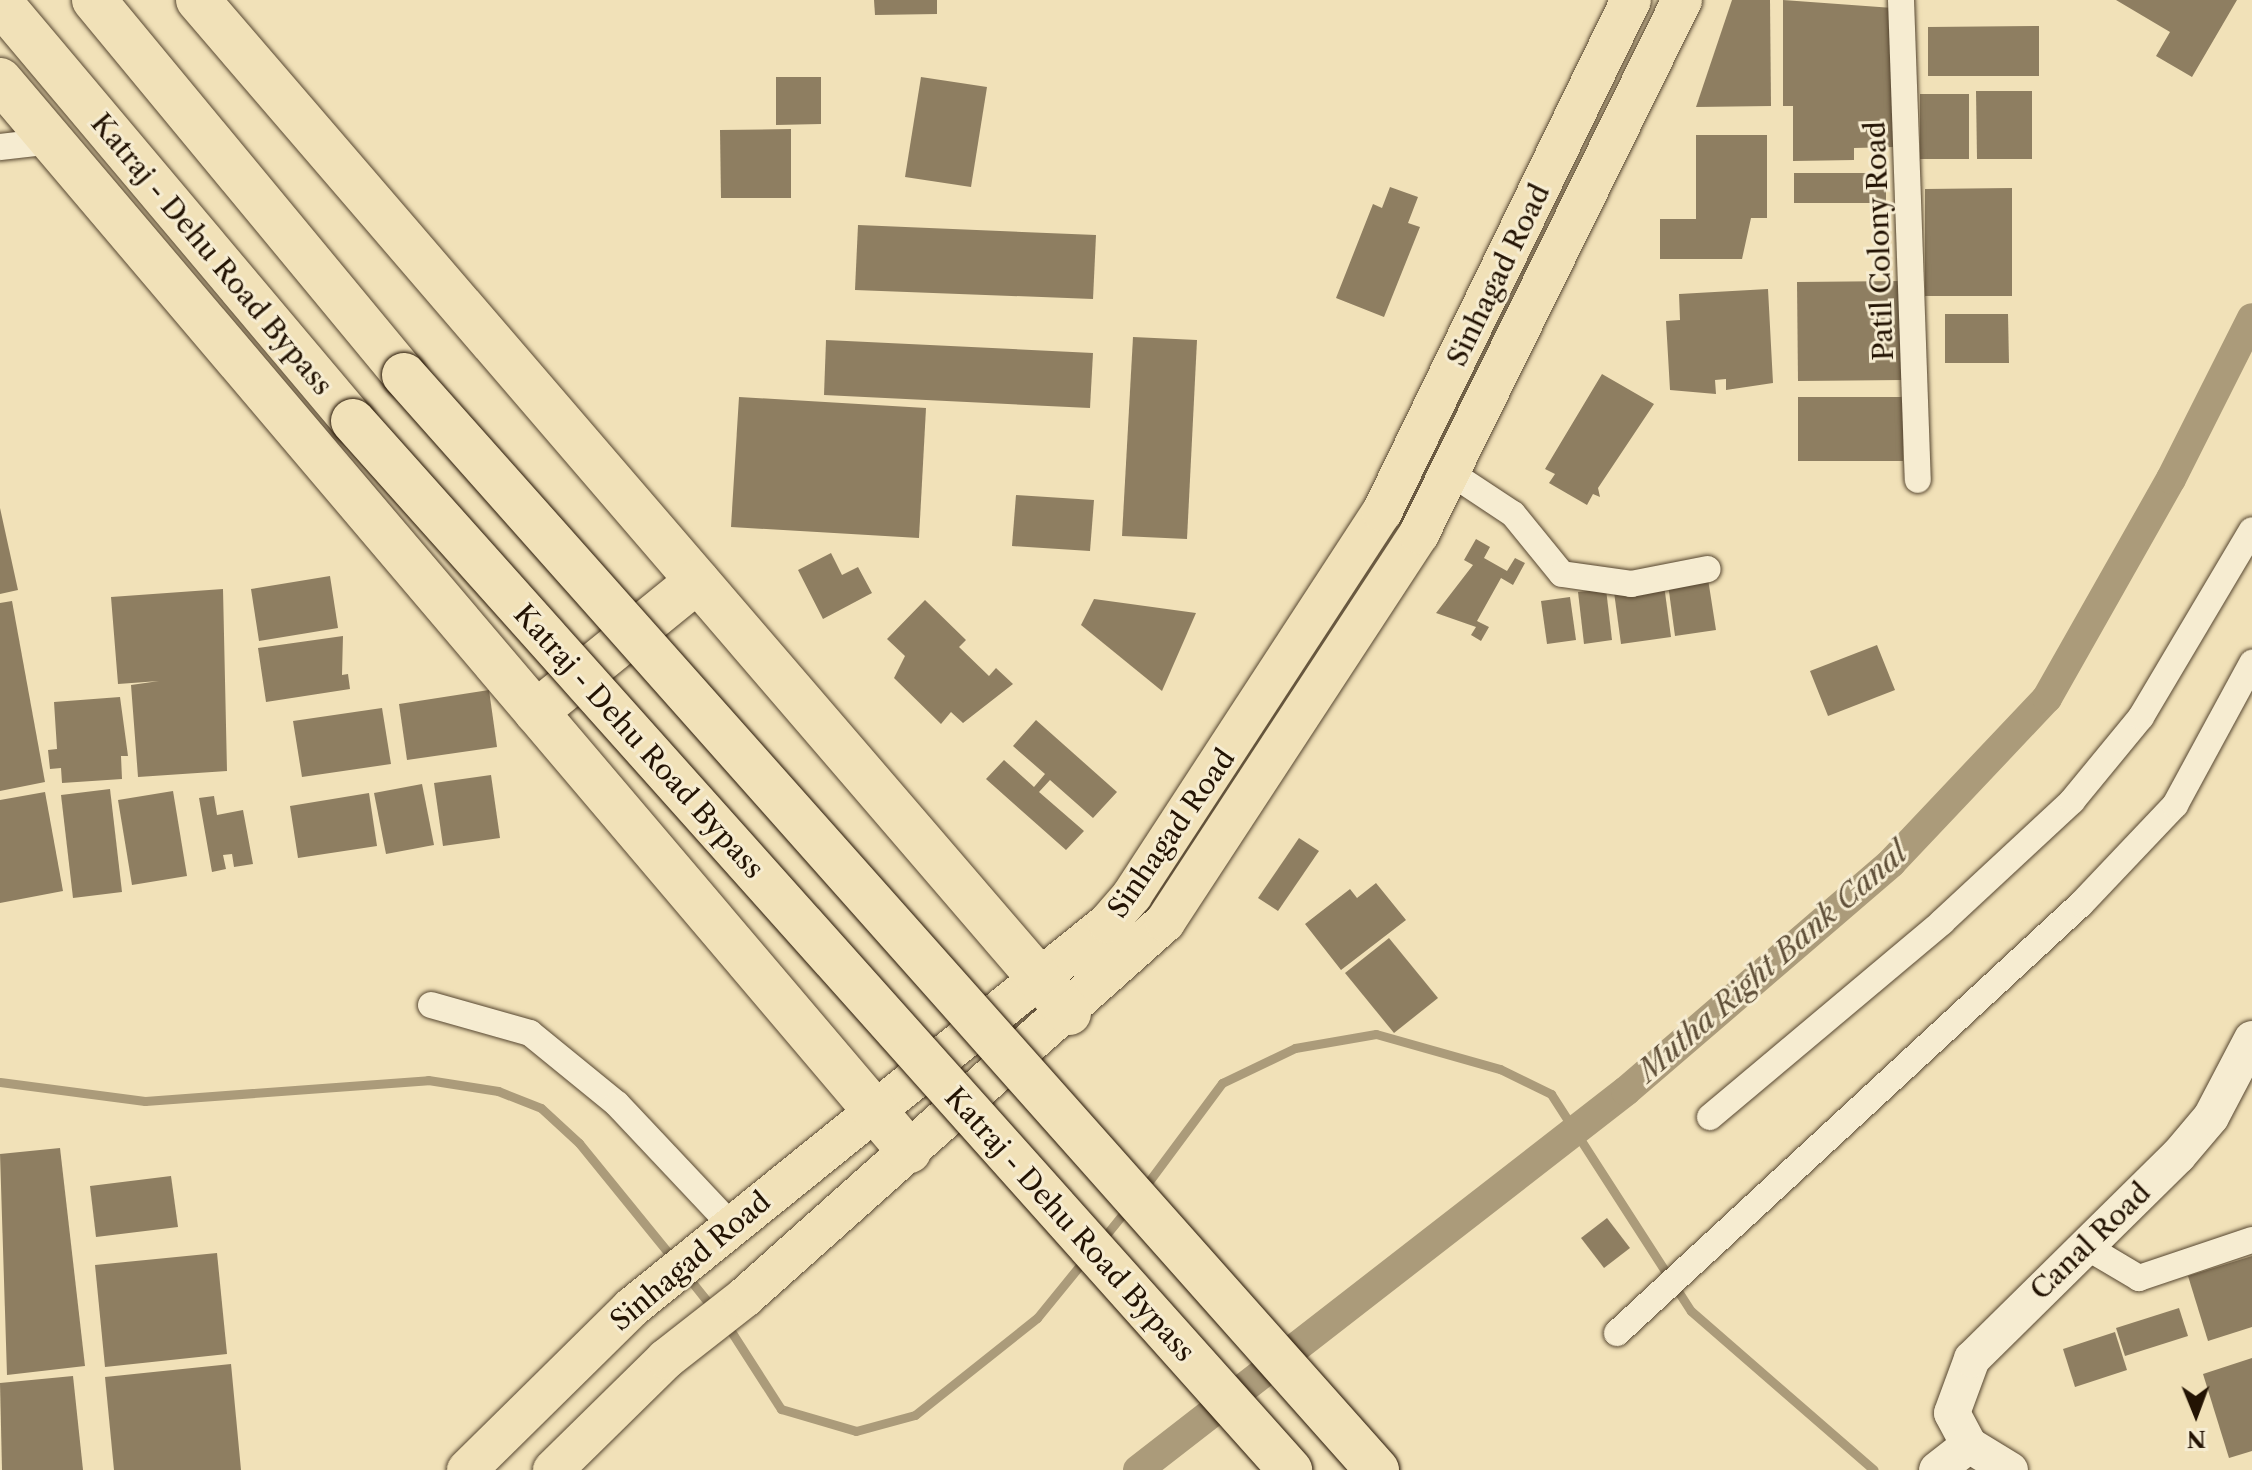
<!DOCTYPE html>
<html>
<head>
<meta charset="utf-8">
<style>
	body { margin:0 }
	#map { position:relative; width:2252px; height:1470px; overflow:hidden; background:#f1e1b8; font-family:"Libre Caslon Text",serif }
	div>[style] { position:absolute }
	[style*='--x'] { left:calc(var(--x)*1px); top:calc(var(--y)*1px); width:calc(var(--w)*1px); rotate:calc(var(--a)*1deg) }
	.stream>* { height:9px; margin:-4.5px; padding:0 4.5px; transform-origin:4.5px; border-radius:4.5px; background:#ab9b7a }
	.canal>* { height:30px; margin:-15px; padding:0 15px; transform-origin:15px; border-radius:15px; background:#ab9b7a }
	.building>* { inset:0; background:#8e7e61 }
	.roads { filter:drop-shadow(0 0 2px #564630) drop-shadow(0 0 2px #564630) }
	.street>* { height:26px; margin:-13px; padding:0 13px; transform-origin:13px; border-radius:13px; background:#f6ecd1 }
	.secondary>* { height:36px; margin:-18px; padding:0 18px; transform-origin:18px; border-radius:18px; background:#f6ecd1 }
	.primary>* { height:40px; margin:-20px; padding:0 20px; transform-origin:20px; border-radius:20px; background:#f1e1b8 }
	.highway>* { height:44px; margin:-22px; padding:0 22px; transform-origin:22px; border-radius:22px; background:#f1e1b8 }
	.bridges { filter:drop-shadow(0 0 2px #231303) drop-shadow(0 0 2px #231303) }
	.highway-bridge>* { height:44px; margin:-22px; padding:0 22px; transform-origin:22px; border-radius:22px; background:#f1e1b8 }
	span { translate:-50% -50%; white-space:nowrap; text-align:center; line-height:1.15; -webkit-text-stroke:6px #f6ecd1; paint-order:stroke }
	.street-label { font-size:28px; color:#231303 }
	.water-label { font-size:30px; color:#605039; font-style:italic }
	.north { position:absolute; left:2156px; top:1374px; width:80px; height:80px; -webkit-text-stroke:6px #f6ecd1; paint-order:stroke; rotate:179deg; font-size:22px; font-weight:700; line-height:32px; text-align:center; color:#231303 }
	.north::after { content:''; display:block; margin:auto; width:28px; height:36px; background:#231303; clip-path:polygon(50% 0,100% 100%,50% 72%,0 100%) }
</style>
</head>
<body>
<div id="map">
	<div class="stream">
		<div style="--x:0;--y:1082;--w:146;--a:7.5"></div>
		<div style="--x:145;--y:1101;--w:284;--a:-4.2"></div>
		<div style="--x:428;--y:1080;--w:71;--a:8.9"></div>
		<div style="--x:498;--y:1091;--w:46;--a:21.6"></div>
		<div style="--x:541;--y:1108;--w:52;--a:42.6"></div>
		<div style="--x:579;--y:1143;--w:152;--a:50.9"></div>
		<div style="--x:1144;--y:1188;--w:131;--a:-53.4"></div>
		<div style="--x:1222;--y:1083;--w:81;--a:-25.6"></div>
		<div style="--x:1295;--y:1048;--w:82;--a:-9.8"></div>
		<div style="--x:1376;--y:1034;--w:129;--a:15.8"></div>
		<div style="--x:1500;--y:1069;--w:57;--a:26.1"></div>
		<div style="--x:1551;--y:1094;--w:258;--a:57.2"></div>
		<div style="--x:1691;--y:1311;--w:242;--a:41"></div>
		<div style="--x:1101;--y:1241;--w:41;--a:-50.9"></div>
		<div style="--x:687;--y:1276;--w:45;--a:51.3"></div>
		<div style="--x:727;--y:1325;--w:100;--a:57.3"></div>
		<div style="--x:781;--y:1409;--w:78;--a:16.3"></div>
		<div style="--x:856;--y:1431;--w:61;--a:-15.2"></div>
		<div style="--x:915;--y:1415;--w:156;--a:-38.5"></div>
		<div style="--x:1037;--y:1318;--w:77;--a:-50.8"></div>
	</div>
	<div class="canal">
		<div style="--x:1138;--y:1470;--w:618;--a:-37.83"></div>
		<div style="--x:1626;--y:1091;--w:350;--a:-40.7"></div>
		<div style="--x:1891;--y:863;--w:227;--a:-46.6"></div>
		<div style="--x:2047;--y:698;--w:252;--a:-60.5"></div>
		<div style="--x:2171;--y:479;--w:180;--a:-63.3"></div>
	</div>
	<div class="building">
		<div style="clip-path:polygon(874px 0,937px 0,937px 14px,875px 15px)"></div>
		<div style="clip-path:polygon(1732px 0,1770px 0,1771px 106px,1696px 107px)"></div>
		<div style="clip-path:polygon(1783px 0,1893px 8px,1893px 147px,1854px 148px,1854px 160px,1793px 161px,1793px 106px,1783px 106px)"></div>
		<div style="clip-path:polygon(2116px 0,2237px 0,2192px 77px,2156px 56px,2170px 32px)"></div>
		<div style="clip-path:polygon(2039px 26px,2039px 76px,1928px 76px,1928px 27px)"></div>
		<div style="clip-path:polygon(776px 77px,821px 77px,821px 124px,776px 125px)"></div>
		<div style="clip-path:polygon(921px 77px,987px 87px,971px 187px,905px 177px)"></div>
		<div style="clip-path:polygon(1976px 91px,2032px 91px,2032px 159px,1977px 159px)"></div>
		<div style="clip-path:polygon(1920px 94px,1969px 94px,1969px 159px,1920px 159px)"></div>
		<div style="clip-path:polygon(791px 129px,791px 198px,721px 198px,720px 130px)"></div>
		<div style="clip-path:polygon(1696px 135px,1767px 135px,1767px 218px,1751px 218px,1742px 259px,1660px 259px,1660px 219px,1696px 219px)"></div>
		<div style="clip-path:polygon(1794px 173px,1886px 173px,1886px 203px,1794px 203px)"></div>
		<div style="clip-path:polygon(1390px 187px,1418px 197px,1408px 223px,1420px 227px,1384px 317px,1336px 298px,1373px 204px,1382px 208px)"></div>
		<div style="clip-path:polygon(2012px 188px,2012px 296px,1925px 296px,1925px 189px)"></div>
		<div style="clip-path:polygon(858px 225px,1096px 235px,1093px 299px,855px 290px)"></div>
		<div style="clip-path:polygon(1901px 281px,1903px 380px,1798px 381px,1797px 282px)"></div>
		<div style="clip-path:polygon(1768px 289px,1773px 383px,1726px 390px,1726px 379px,1715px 380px,1716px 394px,1670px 390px,1666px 321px,1680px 320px,1679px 294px)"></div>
		<div style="clip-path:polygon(1945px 314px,2008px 314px,2009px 363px,1945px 363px)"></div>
		<div style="clip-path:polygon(1133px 337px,1197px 340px,1187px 539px,1122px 536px)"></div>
		<div style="clip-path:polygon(826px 340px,1093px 353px,1090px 408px,824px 395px)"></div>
		<div style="clip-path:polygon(1602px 374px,1654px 404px,1598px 488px,1600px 497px,1593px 494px,1587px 505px,1549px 483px,1555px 474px,1545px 469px)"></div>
		<div style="clip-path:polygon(739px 397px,926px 408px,919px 538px,731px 527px)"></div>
		<div style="clip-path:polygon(1798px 397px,1903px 397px,1903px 461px,1798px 461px)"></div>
		<div style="clip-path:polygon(1016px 495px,1094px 500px,1090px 551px,1012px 546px)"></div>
		<div style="clip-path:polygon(0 508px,18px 590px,0 594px)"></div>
		<div style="clip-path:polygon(1476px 539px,1490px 547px,1484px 558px,1507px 571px,1515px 558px,1525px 563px,1513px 585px,1501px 578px,1477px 621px,1489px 627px,1481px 641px,1471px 635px,1476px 627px,1436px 613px,1473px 565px,1464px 560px)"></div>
		<div style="clip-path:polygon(831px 553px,842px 575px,858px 567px,872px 593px,823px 619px,798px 570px)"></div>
		<div style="clip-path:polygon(330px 576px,338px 628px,259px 641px,251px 589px)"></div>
		<div style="clip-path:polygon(1708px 579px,1716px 630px,1675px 636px,1668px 584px)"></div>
		<div style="clip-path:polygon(1664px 585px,1671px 637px,1621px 644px,1614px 592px)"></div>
		<div style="clip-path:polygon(223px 589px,227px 771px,138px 777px,131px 685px,159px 681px,118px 684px,111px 597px)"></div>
		<div style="clip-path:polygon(1606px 589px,1612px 640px,1584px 644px,1578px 592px)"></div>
		<div style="clip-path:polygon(1570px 597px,1576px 640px,1547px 644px,1541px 601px)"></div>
		<div style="clip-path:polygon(1094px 599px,1196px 613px,1162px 691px,1081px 625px)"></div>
		<div style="clip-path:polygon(925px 600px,966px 640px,959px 647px,989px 676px,996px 668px,1013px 684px,963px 723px,951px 712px,941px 724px,894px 678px,905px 656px,887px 639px)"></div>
		<div style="clip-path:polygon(12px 601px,45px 782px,0 791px,0 603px)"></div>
		<div style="clip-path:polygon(343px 636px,342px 675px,348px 674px,350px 689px,266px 702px,258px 648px)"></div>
		<div style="clip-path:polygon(1877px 645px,1895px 690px,1828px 716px,1810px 671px)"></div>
		<div style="clip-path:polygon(489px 690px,497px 747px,407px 760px,399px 704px)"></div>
		<div style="clip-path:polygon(120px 697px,128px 756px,121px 756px,122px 779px,62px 783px,61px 768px,50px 769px,48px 750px,57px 749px,54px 702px)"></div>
		<div style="clip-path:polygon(382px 708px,391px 764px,302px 777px,293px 721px)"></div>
		<div style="clip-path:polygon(1036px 720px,1117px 792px,1093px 818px,1050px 780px,1039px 792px,1084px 831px,1066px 850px,986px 779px,1004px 760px,1034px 787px,1045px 774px,1013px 746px)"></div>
		<div style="clip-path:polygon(491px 775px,500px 838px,443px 846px,434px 783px)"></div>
		<div style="clip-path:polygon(422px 784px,434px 845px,386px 854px,374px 793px)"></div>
		<div style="clip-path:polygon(110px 789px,122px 892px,73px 898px,61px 795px)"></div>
		<div style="clip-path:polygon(173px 791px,187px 876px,132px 885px,118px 800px)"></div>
		<div style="clip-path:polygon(45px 792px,63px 891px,0 903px,0 800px)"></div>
		<div style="clip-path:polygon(369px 793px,377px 846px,298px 858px,290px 806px)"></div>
		<div style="clip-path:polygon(214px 796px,217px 815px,243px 810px,253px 864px,234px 867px,232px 854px,223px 855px,226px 869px,212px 872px,199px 798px)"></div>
		<div style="clip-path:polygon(1299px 838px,1319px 851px,1278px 911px,1258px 898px)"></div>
		<div style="clip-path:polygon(1376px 883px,1406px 920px,1341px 970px,1305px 924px,1350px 889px,1357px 898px)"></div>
		<div style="clip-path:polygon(1389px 938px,1438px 998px,1394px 1033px,1345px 973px)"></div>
		<div style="clip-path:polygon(60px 1148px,85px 1366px,7px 1375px,0 1154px)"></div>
		<div style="clip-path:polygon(171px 1176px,178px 1227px,96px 1237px,90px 1186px)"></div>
		<div style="clip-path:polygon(1607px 1218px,1630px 1248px,1604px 1268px,1581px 1238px)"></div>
		<div style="clip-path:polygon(217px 1253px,227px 1354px,105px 1367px,95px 1265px)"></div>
		<div style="clip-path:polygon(2252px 1256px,2252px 1327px,2208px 1341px,2188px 1276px)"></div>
		<div style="clip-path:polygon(2179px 1308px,2188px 1336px,2125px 1356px,2116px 1328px)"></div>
		<div style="clip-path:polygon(2115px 1332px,2127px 1370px,2075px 1387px,2063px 1349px)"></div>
		<div style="clip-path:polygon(2252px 1358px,2252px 1451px,2229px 1458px,2203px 1374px)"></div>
		<div style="clip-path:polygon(231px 1364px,241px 1470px,114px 1470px,105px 1377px)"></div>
		<div style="clip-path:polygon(73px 1376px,83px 1470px,2px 1470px,0 1383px)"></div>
	</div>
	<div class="roads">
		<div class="street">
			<div style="--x:1901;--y:0;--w:480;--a:88"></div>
			<div style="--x:0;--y:147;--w:53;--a:-6.5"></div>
			<div style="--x:1451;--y:473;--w:74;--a:33.5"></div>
			<div style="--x:1513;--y:514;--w:77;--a:50.8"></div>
			<div style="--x:1562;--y:574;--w:70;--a:8.2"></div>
			<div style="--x:1631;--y:584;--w:78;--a:-11"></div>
			<div style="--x:431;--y:1005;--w:103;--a:15.8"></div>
			<div style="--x:530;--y:1033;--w:112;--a:39.2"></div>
			<div style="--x:617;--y:1104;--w:168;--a:46.7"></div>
			<div style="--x:1710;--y:1117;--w:303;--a:-40"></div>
			<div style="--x:1942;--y:922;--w:178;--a:-42.9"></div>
			<div style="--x:2072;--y:801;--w:109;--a:-50.6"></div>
			<div style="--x:2141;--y:717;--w:217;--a:-59.3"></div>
			<div style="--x:2085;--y:1246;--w:63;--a:30.7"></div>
			<div style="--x:2139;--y:1278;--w:119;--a:-18.6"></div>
			<div style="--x:1617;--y:1333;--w:632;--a:-42.76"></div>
			<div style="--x:2081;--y:904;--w:137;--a:-46.5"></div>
			<div style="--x:2175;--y:805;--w:162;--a:-61.5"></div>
		</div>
		<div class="secondary">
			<div style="--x:1969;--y:1445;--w:36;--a:-118"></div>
			<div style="--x:1952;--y:1413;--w:58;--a:-69.7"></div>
			<div style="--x:1972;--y:1359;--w:289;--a:-44.6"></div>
			<div style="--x:2178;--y:1156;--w:51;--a:-49.8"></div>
			<div style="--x:2211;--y:1117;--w:88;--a:-62.3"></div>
			<div style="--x:1937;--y:1470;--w:41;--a:-38"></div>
			<div style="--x:1969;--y:1445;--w:48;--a:31.4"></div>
		</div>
		<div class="primary">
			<div style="--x:467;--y:1470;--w:231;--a:-44.6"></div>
			<div style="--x:631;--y:1308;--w:613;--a:-38.91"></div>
			<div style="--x:1108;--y:923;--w:37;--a:-49"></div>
			<div style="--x:1132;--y:895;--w:457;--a:-56.9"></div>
			<div style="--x:1382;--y:512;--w:569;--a:-64.07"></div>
			<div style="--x:553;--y:1470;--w:158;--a:-44.5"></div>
			<div style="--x:666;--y:1359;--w:100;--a:-38.1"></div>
			<div style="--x:745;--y:1297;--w:563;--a:-41.76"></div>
			<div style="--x:1165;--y:922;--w:464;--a:-56.8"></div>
			<div style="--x:1419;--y:534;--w:595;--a:-63.78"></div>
		</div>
		<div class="highway">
			<div style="--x:94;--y:0;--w:487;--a:50.4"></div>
			<div style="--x:198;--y:0;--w:1336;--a:49.31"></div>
			<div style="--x:0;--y:2;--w:548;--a:49.89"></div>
			<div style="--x:0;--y:80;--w:1405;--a:49.68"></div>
			<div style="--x:536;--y:712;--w:208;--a:-39.1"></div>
		</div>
	</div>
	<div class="bridges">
		<div class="highway-bridge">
			<div style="--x:404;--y:375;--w:1465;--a:48.38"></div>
			<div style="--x:353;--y:421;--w:1407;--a:48.23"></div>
		</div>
	</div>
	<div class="street-label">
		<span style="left:1879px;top:241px;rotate:-92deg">Patil Colony Road</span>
		<span style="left:212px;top:254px;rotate:50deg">Katraj - Dehu Road Bypass</span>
		<span style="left:1498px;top:275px;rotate:-64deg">Sinhagad Road</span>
		<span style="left:639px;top:741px;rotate:48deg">Katraj - Dehu Road Bypass</span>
		<span style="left:1171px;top:833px;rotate:-55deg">Sinhagad Road</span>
		<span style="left:1070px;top:1224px;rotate:48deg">Katraj - Dehu Road Bypass</span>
		<span style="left:2090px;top:1241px;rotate:-44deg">Canal Road</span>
		<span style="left:690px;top:1261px;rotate:-40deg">Sinhagad Road</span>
	</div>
	<div class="water-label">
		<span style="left:1773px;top:962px;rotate:-41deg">Mutha Right Bank Canal</span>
	</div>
	<div class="north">N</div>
</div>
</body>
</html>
